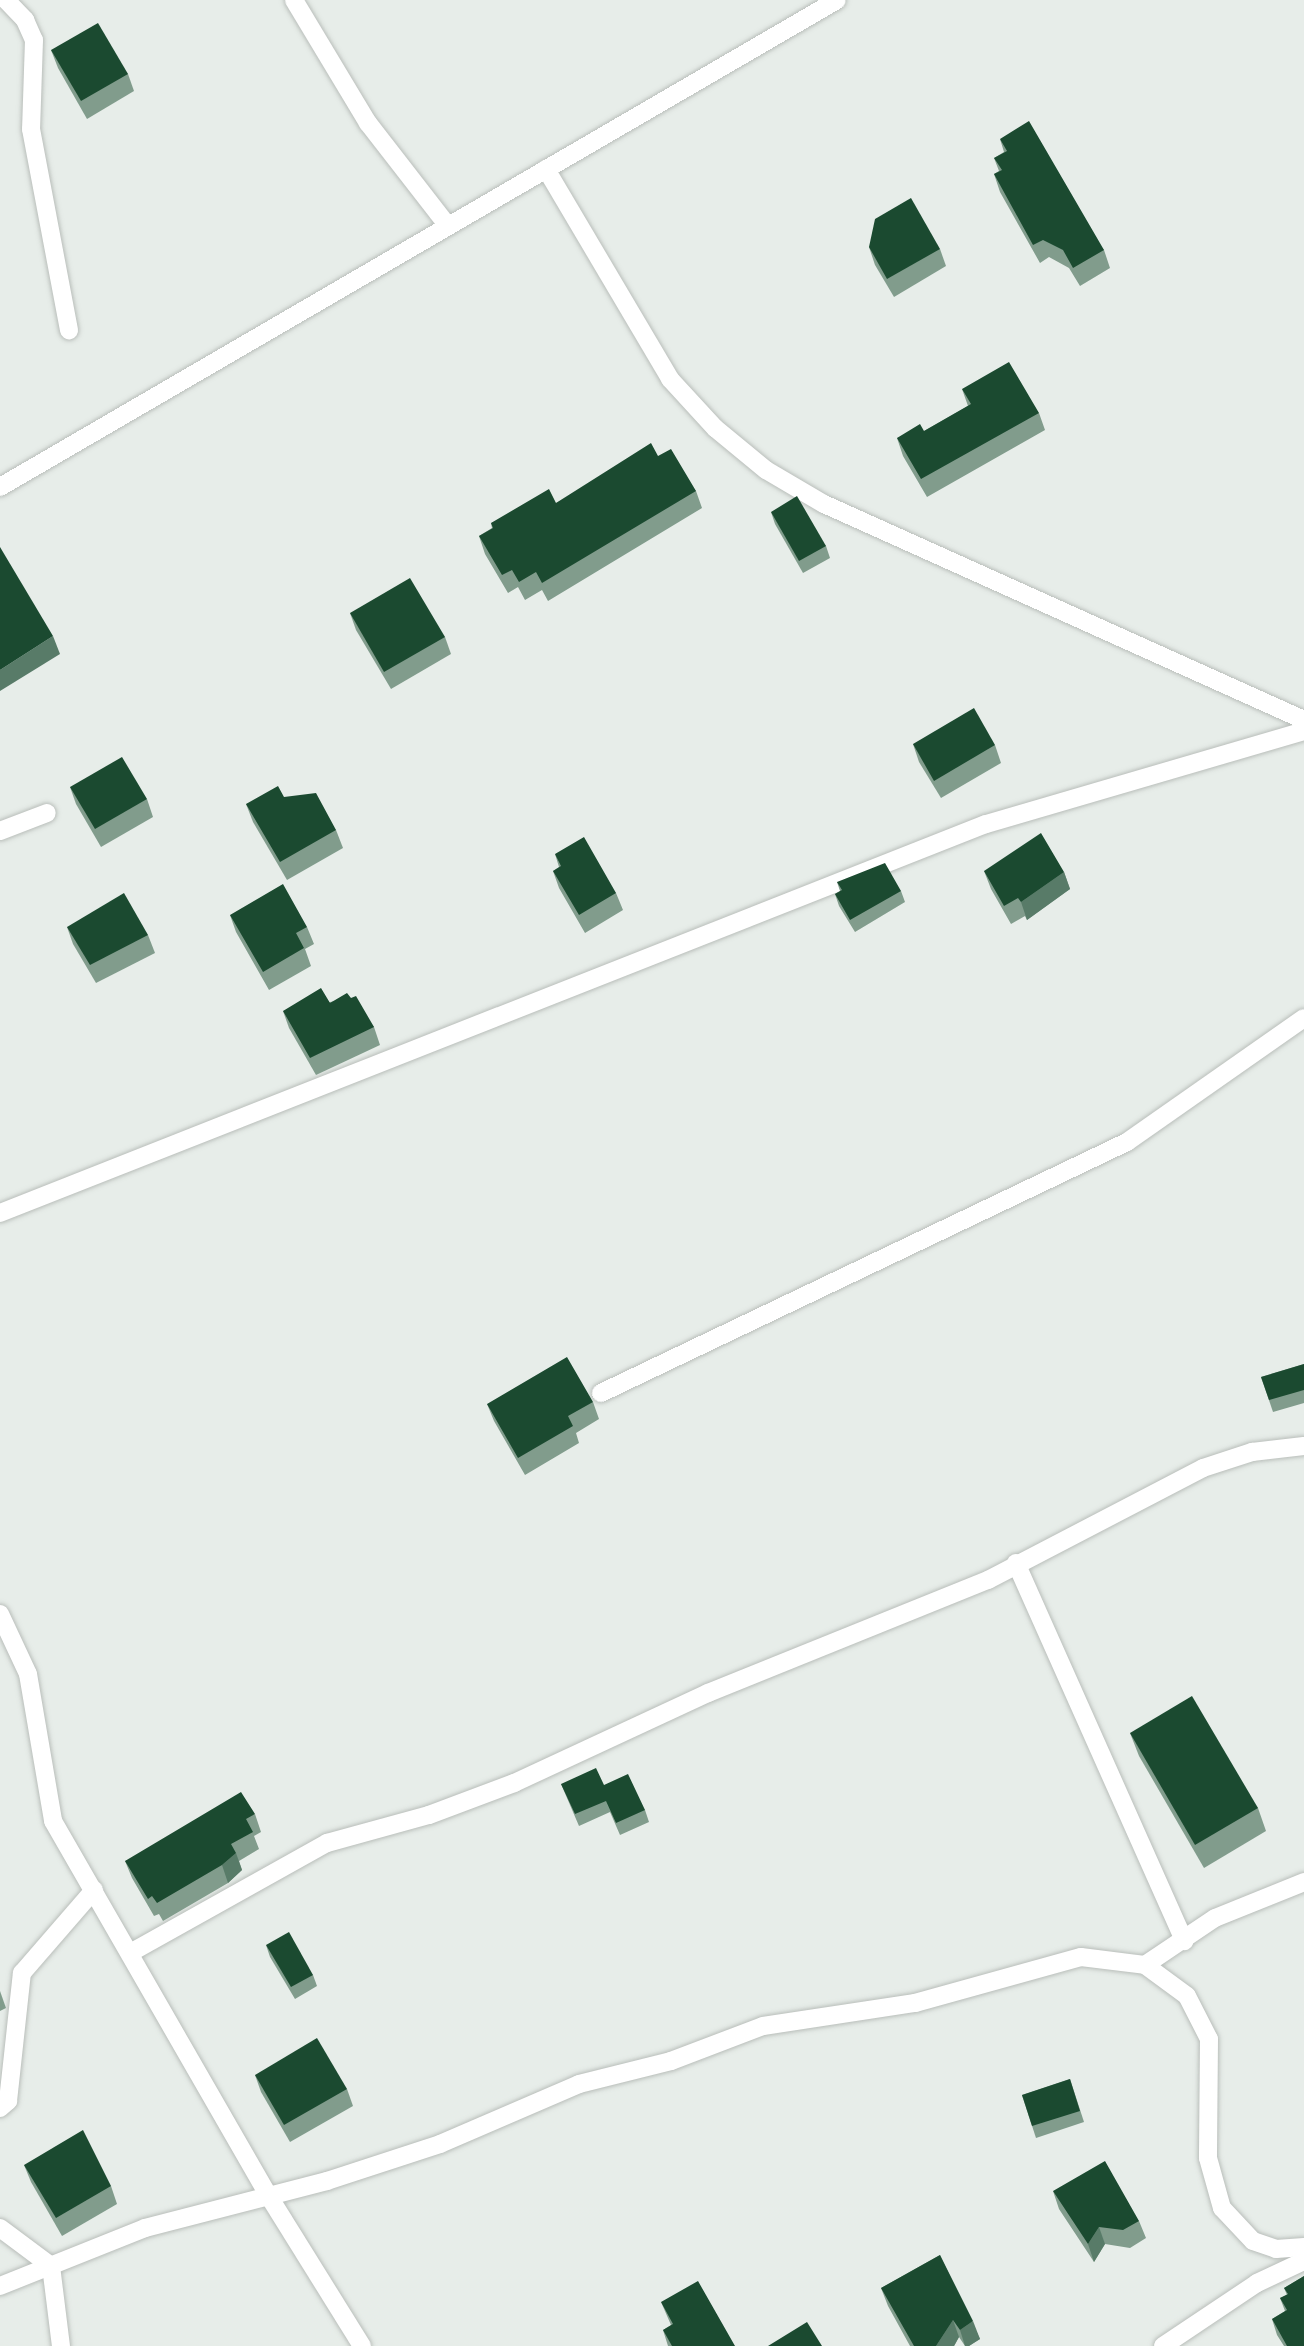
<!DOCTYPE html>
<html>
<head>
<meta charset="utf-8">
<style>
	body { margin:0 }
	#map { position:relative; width:1304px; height:2346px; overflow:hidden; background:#e7ede9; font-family:"Nunito Sans",sans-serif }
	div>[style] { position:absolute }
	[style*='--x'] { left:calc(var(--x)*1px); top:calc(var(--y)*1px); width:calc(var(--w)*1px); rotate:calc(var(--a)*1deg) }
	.roads { filter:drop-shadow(0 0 2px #b9beba) drop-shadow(0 0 2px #b9beba) }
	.street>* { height:18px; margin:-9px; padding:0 9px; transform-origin:9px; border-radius:9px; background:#fff }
	.wall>* { inset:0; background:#819c8c }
	.shaded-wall>* { inset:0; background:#587b68 }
	.building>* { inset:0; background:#1b4a30 }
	span { translate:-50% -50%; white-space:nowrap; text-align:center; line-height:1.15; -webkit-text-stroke:8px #fff; paint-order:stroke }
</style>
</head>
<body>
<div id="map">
	<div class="roads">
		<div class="street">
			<div style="--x:6;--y:0;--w:28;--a:46"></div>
			<div style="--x:25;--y:20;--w:22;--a:66"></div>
			<div style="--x:34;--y:40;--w:89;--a:91.9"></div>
			<div style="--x:31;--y:129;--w:205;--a:79.3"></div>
			<div style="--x:294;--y:0;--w:144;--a:59"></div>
			<div style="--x:368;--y:123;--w:130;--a:52.2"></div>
			<div style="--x:546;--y:169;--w:244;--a:59.4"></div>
			<div style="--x:670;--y:379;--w:67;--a:47.4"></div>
			<div style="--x:715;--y:428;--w:66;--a:39.5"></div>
			<div style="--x:766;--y:470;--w:67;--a:30.4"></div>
			<div style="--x:824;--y:504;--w:526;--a:24.23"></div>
			<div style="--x:0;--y:487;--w:968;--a:-30.19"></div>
			<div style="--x:0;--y:831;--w:50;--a:-21"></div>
			<div style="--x:0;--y:1213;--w:1060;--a:-21.53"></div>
			<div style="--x:986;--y:824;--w:331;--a:-16.3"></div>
			<div style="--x:601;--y:1393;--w:583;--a:-25.51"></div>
			<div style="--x:1127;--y:1142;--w:216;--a:-35"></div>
			<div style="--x:1016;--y:1563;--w:414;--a:66"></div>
			<div style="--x:0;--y:1614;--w:66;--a:65"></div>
			<div style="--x:28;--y:1674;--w:149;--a:80.3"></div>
			<div style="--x:53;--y:1821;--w:431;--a:60.1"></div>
			<div style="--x:268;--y:2195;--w:178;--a:58.1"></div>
			<div style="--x:130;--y:1953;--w:226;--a:-29.2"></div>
			<div style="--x:327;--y:1843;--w:106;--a:-15.4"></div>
			<div style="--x:429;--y:1815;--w:91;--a:-20.6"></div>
			<div style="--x:514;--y:1783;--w:214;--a:-24.9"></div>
			<div style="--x:708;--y:1693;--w:302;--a:-22"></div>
			<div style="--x:988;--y:1580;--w:242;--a:-27.5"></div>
			<div style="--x:1203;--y:1468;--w:52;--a:-18.1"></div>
			<div style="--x:1252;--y:1452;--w:52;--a:-6.6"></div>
			<div style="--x:1145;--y:1965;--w:52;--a:36.4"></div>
			<div style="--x:1187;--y:1996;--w:48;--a:62.9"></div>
			<div style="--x:1209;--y:2039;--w:119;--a:90.5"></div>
			<div style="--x:1208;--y:2158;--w:52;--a:74.4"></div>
			<div style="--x:1222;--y:2208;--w:45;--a:46.8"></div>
			<div style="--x:1253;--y:2241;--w:24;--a:19"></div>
			<div style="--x:1276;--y:2249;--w:28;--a:-4"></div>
			<div style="--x:0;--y:2108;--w:11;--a:-41"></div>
			<div style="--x:8;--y:2101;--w:129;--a:-83.8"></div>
			<div style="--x:22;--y:1973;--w:110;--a:-49.1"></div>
			<div style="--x:0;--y:2228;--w:64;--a:36.7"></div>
			<div style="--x:51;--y:2266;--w:81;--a:82.9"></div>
			<div style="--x:0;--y:2286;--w:156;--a:-21.8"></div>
			<div style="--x:145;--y:2228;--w:188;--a:-14.5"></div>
			<div style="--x:327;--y:2181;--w:119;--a:-18.1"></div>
			<div style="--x:440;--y:2144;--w:151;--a:-23.3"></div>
			<div style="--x:579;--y:2084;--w:95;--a:-14"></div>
			<div style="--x:671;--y:2061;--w:98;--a:-20.8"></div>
			<div style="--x:763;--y:2026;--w:154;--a:-8.6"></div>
			<div style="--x:915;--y:2003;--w:172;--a:-15.5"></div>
			<div style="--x:1081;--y:1957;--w:64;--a:7.1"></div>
			<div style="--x:1145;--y:1965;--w:84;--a:-33.9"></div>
			<div style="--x:1215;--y:1918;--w:96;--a:-22"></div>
			<div style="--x:1163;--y:2346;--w:113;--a:-33.8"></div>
			<div style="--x:1257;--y:2283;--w:52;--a:-25.1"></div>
		</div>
	</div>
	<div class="wall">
		<div style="clip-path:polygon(51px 50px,128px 74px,134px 91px,87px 119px,58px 68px)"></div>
		<div style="clip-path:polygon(1000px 139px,1104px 250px,1110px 268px,1080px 286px,1069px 268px,1049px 257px,1040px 263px,1000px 192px,994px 174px,999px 171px,994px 158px,1004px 152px)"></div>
		<div style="clip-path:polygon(869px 247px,940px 249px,946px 266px,894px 297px,875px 265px)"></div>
		<div style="clip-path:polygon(962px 389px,1039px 413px,1045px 430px,927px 497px,903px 456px,897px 438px,924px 431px,968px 406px)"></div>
		<div style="clip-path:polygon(658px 456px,696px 491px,702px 508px,548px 601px,542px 590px,525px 600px,518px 587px,508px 593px,485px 554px,479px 536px,492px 528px,491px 523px,556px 503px)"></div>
		<div style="clip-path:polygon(771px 512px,826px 546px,830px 558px,803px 573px,775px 524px)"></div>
		<div style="clip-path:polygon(350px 613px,445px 637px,451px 654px,391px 689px,356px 630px)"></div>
		<div style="clip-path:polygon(913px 744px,995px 745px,1001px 763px,941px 798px,919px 762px)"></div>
		<div style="clip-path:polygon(70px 787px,147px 799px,153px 817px,101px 847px,76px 804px)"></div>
		<div style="clip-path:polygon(284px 797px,336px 830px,343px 848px,287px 880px,253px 822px,246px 804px)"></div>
		<div style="clip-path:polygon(555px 854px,616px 893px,623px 910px,585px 933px,559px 888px,553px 871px,559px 867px)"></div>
		<div style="clip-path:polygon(984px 871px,1064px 872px,1070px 889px,1027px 920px,1025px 916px,1011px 924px,991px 889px)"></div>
		<div style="clip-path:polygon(837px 882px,901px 891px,905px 902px,855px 932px,839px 906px,835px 894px,840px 891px)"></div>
		<div style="clip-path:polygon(230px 915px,307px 927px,314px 944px,305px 949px,311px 966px,269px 990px,236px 932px)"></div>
		<div style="clip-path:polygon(67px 927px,148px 935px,155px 953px,96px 983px,73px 944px)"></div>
		<div style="clip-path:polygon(351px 998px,374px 1027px,380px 1045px,316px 1075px,289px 1028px,283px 1011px)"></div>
		<div style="clip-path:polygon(1304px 1364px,1304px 1403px,1273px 1412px,1261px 1377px)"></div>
		<div style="clip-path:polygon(593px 1402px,599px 1419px,576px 1433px,579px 1443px,525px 1475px,494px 1421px,487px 1404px)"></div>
		<div style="clip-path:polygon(1130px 1733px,1258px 1808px,1266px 1831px,1204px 1868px,1139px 1756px)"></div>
		<div style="clip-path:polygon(561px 1784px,604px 1785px,645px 1810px,649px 1822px,620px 1835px,610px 1812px,579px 1826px)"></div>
		<div style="clip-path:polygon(255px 1814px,261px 1832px,254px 1836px,259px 1849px,239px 1861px,242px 1870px,228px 1883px,163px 1921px,159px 1914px,154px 1916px,132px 1878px,125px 1861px)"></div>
		<div style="clip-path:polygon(266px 1945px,313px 1975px,317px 1986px,295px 1999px,270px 1957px)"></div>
		<div style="clip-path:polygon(0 1991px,6px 2008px,0 2011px)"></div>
		<div style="clip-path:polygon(255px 2075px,347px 2089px,353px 2106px,290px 2142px,261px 2092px)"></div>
		<div style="clip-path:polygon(1070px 2079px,1084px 2122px,1036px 2138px,1022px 2095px)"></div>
		<div style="clip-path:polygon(24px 2165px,111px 2186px,117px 2204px,62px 2236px,31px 2182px)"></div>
		<div style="clip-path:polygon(1053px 2191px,1139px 2221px,1146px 2238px,1130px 2248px,1105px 2244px,1094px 2262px,1059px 2209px)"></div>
		<div style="clip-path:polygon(940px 2255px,980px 2339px,969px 2346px,965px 2346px,959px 2337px,954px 2346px,910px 2346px,888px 2306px,881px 2288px)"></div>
		<div style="clip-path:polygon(1304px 2276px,1304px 2346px,1284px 2346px,1277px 2335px,1272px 2319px,1285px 2311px,1280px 2298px,1287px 2295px,1284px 2288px)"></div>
		<div style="clip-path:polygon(661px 2302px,735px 2346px,668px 2346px,663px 2330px,671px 2325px)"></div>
	</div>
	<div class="shaded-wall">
		<div style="clip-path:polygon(53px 636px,60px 654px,0 691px,0 670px)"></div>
		<div style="clip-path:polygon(1064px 872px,1070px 889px,1027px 920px,1021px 902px)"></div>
		<div style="clip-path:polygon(236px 1853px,242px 1870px,228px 1883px,222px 1865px)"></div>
		<div style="clip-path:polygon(1099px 2227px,1105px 2244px,1094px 2262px,1088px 2244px)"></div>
		<div style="clip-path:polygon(953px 2320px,959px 2337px,954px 2346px,936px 2346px)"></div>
		<div style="clip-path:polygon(973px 2321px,980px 2339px,969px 2346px,965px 2346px,960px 2330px)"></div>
	</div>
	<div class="building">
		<div style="clip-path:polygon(98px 23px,128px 74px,81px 101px,51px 50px)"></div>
		<div style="clip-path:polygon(1029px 121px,1104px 250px,1073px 268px,1063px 250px,1043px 240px,1033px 245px,994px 174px,1002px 170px,994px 158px,1007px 151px,1000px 139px)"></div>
		<div style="clip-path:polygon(911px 198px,940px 249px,887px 279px,869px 247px,875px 219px)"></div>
		<div style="clip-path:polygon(1009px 362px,1039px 413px,921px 479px,897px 438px,920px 424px,924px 431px,971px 404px,962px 389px)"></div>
		<div style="clip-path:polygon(651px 443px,658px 456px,671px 449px,696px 491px,542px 583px,536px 572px,519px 582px,512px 570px,502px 575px,479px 536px,493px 528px,491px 523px,549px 489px,556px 503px)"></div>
		<div style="clip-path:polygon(797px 496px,826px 546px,799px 561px,771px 512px)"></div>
		<div style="clip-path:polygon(0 547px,53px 636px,0 670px)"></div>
		<div style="clip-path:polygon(410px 578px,445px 637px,384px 672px,350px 613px)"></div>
		<div style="clip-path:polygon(974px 708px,995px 745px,934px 781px,913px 744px)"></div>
		<div style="clip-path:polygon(122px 757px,147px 799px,95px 829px,70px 787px)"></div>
		<div style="clip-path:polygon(278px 786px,284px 797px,316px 793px,336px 830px,280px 862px,246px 804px)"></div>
		<div style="clip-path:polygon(1041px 833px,1064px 872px,1021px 902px,1018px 898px,1004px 906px,984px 871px)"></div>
		<div style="clip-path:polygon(584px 837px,616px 893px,579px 915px,553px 871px,561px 866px,555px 854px)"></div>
		<div style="clip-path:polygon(885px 863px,901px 891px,850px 920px,835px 894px,842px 890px,837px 882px)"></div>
		<div style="clip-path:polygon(283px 884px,307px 927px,296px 933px,304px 948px,263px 972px,230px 915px)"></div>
		<div style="clip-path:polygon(124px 893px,148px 935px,90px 965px,67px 927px)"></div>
		<div style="clip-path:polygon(321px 988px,330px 1003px,347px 993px,351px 998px,356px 996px,374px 1027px,310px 1058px,283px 1011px)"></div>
		<div style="clip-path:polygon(567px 1357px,593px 1402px,568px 1416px,573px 1426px,518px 1458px,487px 1404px)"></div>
		<div style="clip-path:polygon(1304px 1364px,1304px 1390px,1269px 1400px,1261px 1377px)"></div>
		<div style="clip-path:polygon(1192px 1696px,1258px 1808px,1195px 1845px,1130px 1733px)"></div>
		<div style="clip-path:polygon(596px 1768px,604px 1785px,628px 1774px,645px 1810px,616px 1823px,606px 1801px,575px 1814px,561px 1784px)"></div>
		<div style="clip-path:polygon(241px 1792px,255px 1814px,246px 1819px,253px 1832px,231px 1844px,236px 1853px,222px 1865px,157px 1903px,152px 1896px,148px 1899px,125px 1861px)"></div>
		<div style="clip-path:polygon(289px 1932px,313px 1975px,291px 1987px,266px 1945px)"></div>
		<div style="clip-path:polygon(317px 2038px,347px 2089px,284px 2125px,255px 2075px)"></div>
		<div style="clip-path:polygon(1070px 2079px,1080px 2111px,1032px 2126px,1022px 2095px)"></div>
		<div style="clip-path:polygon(83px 2130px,111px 2186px,56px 2218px,24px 2165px)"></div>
		<div style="clip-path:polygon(1105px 2161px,1139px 2221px,1123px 2230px,1099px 2227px,1088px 2244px,1053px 2191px)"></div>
		<div style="clip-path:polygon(940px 2255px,973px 2321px,960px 2330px,953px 2320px,936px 2346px,914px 2346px,881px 2288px)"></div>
		<div style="clip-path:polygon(1304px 2276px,1304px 2346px,1287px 2346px,1272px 2319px,1287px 2310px,1280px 2298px,1288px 2294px,1284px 2288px)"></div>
		<div style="clip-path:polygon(698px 2281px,735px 2346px,672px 2346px,663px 2330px,673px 2324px,661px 2302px)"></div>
		<div style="clip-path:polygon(807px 2322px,822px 2346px,768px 2346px)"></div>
	</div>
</div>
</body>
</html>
